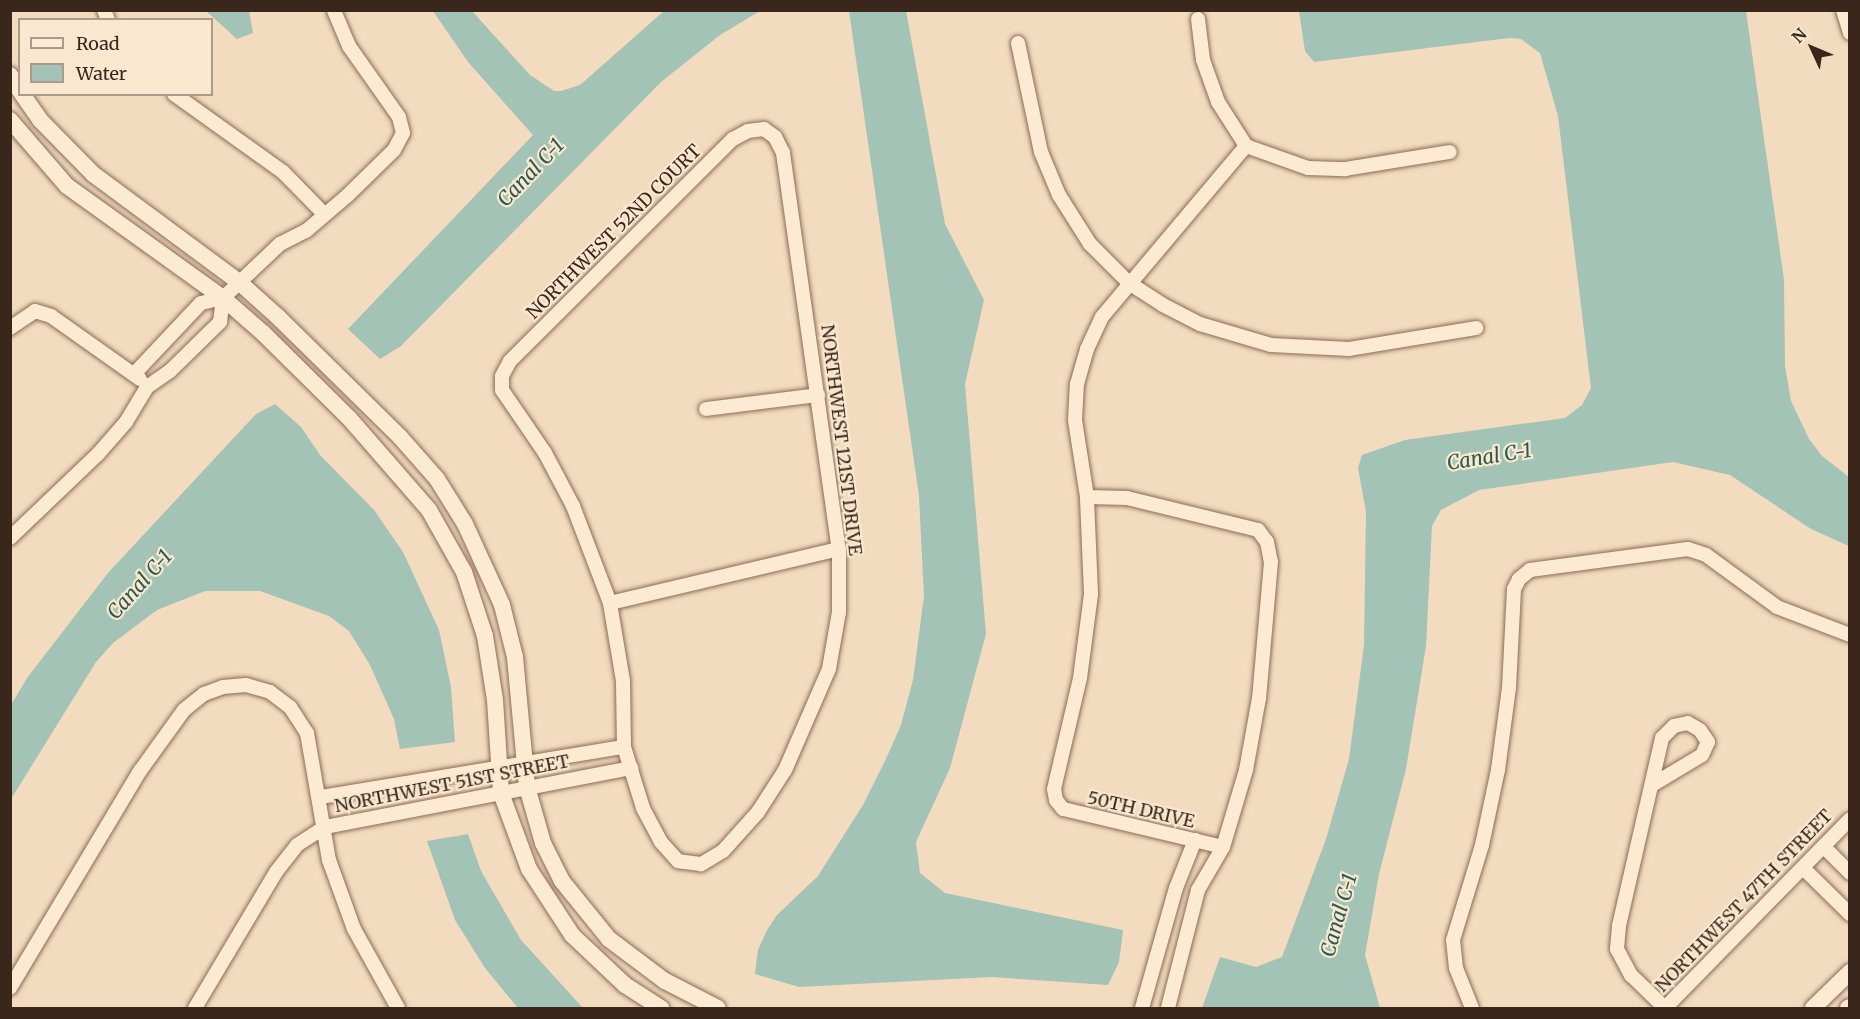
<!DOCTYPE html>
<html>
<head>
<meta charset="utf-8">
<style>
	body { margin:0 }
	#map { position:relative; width:1860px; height:1019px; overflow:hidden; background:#f2dbbf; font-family:Merriweather,serif }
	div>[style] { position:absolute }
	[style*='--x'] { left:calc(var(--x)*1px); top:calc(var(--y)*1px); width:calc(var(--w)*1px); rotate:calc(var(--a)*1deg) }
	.water>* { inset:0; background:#a2c3b5 }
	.roads { filter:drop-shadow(0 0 2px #8c6b55) drop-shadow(0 0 2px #8c6b55) }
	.minor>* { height:14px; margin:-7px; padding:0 7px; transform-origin:7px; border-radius:7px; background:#fcead3 }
	.tertiary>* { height:16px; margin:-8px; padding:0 8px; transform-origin:8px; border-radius:8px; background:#fcead3 }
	span { translate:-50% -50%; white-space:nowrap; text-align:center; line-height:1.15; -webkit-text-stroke:4.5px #f9e7cf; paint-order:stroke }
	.street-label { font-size:18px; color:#3a261b }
	.water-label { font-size:20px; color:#295b51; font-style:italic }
	.frame { position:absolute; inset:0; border:12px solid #3a261b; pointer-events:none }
	.legend { position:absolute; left:18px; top:18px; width:195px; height:78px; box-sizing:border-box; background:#f9e7cf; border:2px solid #ad9a87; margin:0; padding:8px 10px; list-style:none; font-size:18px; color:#3a261b }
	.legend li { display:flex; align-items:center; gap:12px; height:30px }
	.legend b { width:30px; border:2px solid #ad9a87 }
	.north { position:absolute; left:1782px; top:18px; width:60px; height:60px; -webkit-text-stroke:4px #f9e7cf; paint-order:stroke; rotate:314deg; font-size:16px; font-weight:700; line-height:24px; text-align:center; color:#3a261b }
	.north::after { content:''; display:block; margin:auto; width:21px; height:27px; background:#3a261b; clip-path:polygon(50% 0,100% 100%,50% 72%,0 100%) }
</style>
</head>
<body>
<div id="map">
	<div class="water">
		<div style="clip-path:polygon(206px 11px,249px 11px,253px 33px,237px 39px)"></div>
		<div style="clip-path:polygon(433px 11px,472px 11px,530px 75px,554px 91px,561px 91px,580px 85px,664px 11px,760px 11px,720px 35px,661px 82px,401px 346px,380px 359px,348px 329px,533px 135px,468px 62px)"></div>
		<div style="clip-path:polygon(849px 11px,906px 11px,945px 224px,984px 300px,965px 384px,986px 634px,950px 768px,916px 842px,920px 873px,945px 893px,1123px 930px,1119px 962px,1108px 985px,991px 977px,799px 987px,755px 974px,758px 950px,767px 930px,777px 915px,818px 876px,863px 805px,885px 761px,901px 725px,913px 680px,924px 596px,919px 496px)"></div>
		<div style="clip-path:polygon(1299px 11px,1746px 11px,1784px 280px,1785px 366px,1791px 401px,1809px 439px,1822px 456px,1849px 477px,1849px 546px,1811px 529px,1730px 475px,1673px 462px,1479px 490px,1441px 510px,1432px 526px,1426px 646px,1406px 769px,1379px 874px,1365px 955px,1380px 1008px,1202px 1008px,1220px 957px,1256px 967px,1282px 957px,1326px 839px,1349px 759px,1364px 645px,1366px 512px,1358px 468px,1362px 455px,1405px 440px,1565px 418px,1582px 405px,1591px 388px,1558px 116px,1540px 53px,1521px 39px,1509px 38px,1314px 62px,1305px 51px)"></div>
		<div style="clip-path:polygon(275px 404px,301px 427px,320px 455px,374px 510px,403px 552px,439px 630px,451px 687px,455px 742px,400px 749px,394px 719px,370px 665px,349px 631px,329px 616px,260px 591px,205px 591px,157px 610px,113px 643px,96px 662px,11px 799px,11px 705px,27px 678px,108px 573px,256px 414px)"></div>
		<div style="clip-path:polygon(468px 834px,481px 871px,521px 940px,583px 1008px,518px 1008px,485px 968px,455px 920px,427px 841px)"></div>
	</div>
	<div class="roads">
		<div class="minor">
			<div style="--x:104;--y:10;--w:11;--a:68"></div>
			<div style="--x:1843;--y:10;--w:24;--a:73"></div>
			<div style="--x:1198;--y:19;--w:41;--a:83"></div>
			<div style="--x:1203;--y:60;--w:45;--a:70.3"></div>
			<div style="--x:1218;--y:102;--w:52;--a:57.5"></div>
			<div style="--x:1246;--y:146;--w:66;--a:19.5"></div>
			<div style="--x:1308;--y:168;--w:37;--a:2"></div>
			<div style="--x:1345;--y:169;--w:106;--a:-9.2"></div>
			<div style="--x:1018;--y:43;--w:111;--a:78.1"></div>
			<div style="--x:1041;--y:152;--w:47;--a:67.3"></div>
			<div style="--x:1059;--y:195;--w:58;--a:57.7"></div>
			<div style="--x:1090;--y:244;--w:55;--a:45"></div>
			<div style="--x:1129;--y:283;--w:40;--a:32.9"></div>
			<div style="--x:1163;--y:305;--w:42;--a:27.2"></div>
			<div style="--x:1200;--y:324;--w:74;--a:16.5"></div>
			<div style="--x:1271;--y:345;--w:78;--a:2.9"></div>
			<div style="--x:1349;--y:349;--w:129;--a:-9.4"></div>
			<div style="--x:174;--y:94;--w:134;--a:35.6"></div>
			<div style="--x:283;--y:172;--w:59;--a:45.7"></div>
			<div style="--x:764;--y:129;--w:14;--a:36"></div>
			<div style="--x:775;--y:137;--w:18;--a:63"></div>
			<div style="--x:783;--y:153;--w:400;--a:82"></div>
			<div style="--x:839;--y:549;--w:63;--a:90"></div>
			<div style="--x:839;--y:612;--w:58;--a:100"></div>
			<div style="--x:829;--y:669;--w:110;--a:113.5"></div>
			<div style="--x:785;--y:770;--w:50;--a:122.7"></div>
			<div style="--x:758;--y:812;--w:52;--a:131.9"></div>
			<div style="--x:723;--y:851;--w:26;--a:149"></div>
			<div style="--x:701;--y:864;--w:23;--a:-173"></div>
			<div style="--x:678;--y:861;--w:25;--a:-132"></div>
			<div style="--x:661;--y:842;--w:38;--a:-118"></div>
			<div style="--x:643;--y:808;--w:64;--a:-107.3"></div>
			<div style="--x:624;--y:747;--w:66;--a:-90.9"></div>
			<div style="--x:623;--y:681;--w:79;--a:-99.5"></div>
			<div style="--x:610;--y:603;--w:104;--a:-110.9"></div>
			<div style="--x:573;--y:506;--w:60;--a:-117.8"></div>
			<div style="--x:545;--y:453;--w:76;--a:-124.3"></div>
			<div style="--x:502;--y:390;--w:14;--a:-90"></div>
			<div style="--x:502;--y:376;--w:17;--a:-62"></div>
			<div style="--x:510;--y:361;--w:315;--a:-44.9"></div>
			<div style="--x:733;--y:139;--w:17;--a:-28"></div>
			<div style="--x:748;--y:131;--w:16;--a:-7"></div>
			<div style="--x:10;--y:328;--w:30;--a:-34"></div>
			<div style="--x:35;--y:311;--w:17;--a:17"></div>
			<div style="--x:51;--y:316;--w:109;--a:35.3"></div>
			<div style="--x:135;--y:373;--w:96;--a:-46.7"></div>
			<div style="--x:201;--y:303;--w:23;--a:-13"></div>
			<div style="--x:223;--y:298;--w:79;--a:-43.5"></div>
			<div style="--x:280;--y:244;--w:29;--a:-27"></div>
			<div style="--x:306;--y:231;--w:55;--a:-40.6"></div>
			<div style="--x:348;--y:195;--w:64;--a:-44.4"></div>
			<div style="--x:394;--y:150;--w:19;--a:-62"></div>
			<div style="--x:403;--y:133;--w:16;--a:-104"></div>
			<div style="--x:399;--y:117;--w:87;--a:-125.2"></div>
			<div style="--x:349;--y:46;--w:39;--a:-113"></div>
			<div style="--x:706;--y:409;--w:113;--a:-7.1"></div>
			<div style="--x:1087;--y:497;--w:40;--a:1.4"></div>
			<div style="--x:1127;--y:498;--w:135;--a:13.7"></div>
			<div style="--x:1258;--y:530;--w:15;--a:53"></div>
			<div style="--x:1267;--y:542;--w:20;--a:79"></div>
			<div style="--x:1271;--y:562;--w:137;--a:95"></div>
			<div style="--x:1259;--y:698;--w:73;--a:100.2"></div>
			<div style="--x:1246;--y:770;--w:80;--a:106.6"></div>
			<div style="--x:1223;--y:847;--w:50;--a:120.2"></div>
			<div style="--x:1198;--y:890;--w:122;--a:104.3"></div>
			<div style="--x:10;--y:538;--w:122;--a:-43.7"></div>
			<div style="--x:98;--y:454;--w:43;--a:-48.8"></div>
			<div style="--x:126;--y:422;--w:41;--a:-59"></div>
			<div style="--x:147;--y:387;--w:28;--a:-35"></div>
			<div style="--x:170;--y:371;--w:70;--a:-44.4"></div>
			<div style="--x:220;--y:322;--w:24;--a:-83"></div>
			<div style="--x:610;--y:603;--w:235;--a:-13.3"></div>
			<div style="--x:1652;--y:785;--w:58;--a:-31"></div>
			<div style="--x:1702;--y:755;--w:14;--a:-65"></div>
			<div style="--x:1708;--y:742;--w:14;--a:-124"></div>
			<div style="--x:1700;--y:730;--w:14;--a:-150"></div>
			<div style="--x:1688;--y:723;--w:14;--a:168"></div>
			<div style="--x:1674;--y:726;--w:17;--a:135"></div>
			<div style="--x:1662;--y:738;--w:193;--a:102.9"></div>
			<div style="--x:1619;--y:926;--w:23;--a:95"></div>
			<div style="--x:1617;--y:949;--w:30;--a:62"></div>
			<div style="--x:1631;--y:975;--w:47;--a:44.1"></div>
			<div style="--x:321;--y:797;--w:307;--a:-9.4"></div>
			<div style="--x:1223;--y:847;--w:164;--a:-166.6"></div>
			<div style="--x:1063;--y:809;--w:11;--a:-128"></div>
			<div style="--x:1056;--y:800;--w:11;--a:-100"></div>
			<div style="--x:1054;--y:789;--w:114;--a:-76.8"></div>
			<div style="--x:1080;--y:678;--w:85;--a:-82.5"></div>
			<div style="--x:1091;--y:594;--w:97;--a:-92.4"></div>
			<div style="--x:1087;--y:497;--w:78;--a:-98.9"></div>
			<div style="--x:1075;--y:420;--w:36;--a:-87"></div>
			<div style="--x:1077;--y:384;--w:36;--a:-74"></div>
			<div style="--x:1087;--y:349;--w:35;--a:-65"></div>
			<div style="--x:1102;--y:317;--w:224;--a:-49.9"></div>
			<div style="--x:1824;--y:847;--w:37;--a:45"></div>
			<div style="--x:1803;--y:868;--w:66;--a:44.4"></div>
			<div style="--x:10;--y:988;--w:253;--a:-59.1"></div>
			<div style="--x:140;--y:771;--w:75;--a:-54.2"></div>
			<div style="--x:184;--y:710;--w:26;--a:-39"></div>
			<div style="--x:204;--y:694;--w:20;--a:-20"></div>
			<div style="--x:223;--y:687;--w:23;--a:-5"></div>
			<div style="--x:246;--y:685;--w:25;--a:16"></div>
			<div style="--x:270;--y:692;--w:25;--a:37"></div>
			<div style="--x:290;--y:707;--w:31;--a:57"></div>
			<div style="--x:307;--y:733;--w:129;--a:80.2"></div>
			<div style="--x:329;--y:860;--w:73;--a:70.1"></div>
			<div style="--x:354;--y:929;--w:90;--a:60.9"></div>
			<div style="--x:195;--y:1008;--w:158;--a:-59.2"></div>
			<div style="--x:276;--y:872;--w:34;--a:-52"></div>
			<div style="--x:297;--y:845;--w:33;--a:-33"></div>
			<div style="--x:325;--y:827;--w:312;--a:-10.9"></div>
			<div style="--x:1142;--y:1008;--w:125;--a:-74.2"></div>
			<div style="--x:1176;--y:888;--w:52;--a:-68.4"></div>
			<div style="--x:1472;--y:1008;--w:43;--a:-111.8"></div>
			<div style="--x:1456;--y:968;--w:28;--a:-96"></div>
			<div style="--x:1453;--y:940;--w:99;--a:-73"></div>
			<div style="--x:1482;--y:845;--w:77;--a:-78"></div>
			<div style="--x:1498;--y:770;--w:83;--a:-82.4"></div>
			<div style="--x:1509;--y:688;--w:99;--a:-87.1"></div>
			<div style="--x:1514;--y:589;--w:11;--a:-63"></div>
			<div style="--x:1519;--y:579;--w:14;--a:-39"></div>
			<div style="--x:1530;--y:570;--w:159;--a:-7.6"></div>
			<div style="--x:1688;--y:549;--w:19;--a:18"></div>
			<div style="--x:1706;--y:555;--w:88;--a:36.2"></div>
			<div style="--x:1777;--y:607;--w:78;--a:21"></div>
			<div style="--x:1665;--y:1008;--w:264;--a:-45.6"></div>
		</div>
		<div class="tertiary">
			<div style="--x:10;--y:75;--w:19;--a:58"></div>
			<div style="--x:22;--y:94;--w:32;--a:55"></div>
			<div style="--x:40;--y:120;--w:76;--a:45.5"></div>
			<div style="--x:93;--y:174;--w:182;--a:36.5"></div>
			<div style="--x:239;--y:282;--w:52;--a:41.9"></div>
			<div style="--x:278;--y:317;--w:171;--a:44.5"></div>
			<div style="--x:400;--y:437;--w:56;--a:48.6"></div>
			<div style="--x:437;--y:479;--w:53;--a:58.1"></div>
			<div style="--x:465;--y:524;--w:89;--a:65.4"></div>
			<div style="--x:502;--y:605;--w:54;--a:76"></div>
			<div style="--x:515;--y:657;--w:131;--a:84.7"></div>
			<div style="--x:527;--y:787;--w:58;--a:74.1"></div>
			<div style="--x:543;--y:843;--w:42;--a:63.4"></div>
			<div style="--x:562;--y:881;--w:75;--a:51"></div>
			<div style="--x:609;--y:939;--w:70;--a:36.9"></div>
			<div style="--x:665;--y:981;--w:59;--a:27"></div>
			<div style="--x:10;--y:120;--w:87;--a:49.2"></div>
			<div style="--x:67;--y:186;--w:192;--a:35.7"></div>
			<div style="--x:223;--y:298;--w:53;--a:41.2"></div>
			<div style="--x:263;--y:333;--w:121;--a:44.7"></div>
			<div style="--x:349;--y:418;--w:122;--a:49"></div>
			<div style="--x:429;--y:510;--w:71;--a:60.6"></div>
			<div style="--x:464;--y:572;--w:67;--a:71.8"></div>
			<div style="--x:485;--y:636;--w:65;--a:81.1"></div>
			<div style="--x:495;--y:700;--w:93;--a:86.3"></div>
			<div style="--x:501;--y:793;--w:81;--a:69.8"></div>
			<div style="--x:529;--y:869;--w:79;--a:56.9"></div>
			<div style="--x:572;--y:935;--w:73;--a:43.3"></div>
			<div style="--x:625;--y:985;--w:43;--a:32.6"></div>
			<div style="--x:1813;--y:1008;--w:52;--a:-44.2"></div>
			<div style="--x:1848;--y:1008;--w:2;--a:-27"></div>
		</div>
	</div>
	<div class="street-label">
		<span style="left:614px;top:232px;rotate:-45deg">NORTHWEST 52ND COURT</span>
		<span style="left:841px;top:440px;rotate:83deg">NORTHWEST 121ST DRIVE</span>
		<span style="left:452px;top:784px;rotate:-11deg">NORTHWEST 51ST STREET</span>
		<span style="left:1141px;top:810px;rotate:13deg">50TH DRIVE</span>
		<span style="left:1744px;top:901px;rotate:-46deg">NORTHWEST 47TH STREET</span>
	</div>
	<div class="water-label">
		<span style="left:530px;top:172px;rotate:-46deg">Canal C-1</span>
		<span style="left:1489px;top:456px;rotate:-9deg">Canal C-1</span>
		<span style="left:139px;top:584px;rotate:-48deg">Canal C-1</span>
		<span style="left:1338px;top:915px;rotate:-74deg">Canal C-1</span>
	</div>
	<div class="frame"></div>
	<ul class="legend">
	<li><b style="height:8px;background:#fcead3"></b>Road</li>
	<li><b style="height:16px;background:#a2c3b5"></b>Water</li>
	</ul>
	<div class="north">N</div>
</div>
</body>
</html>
